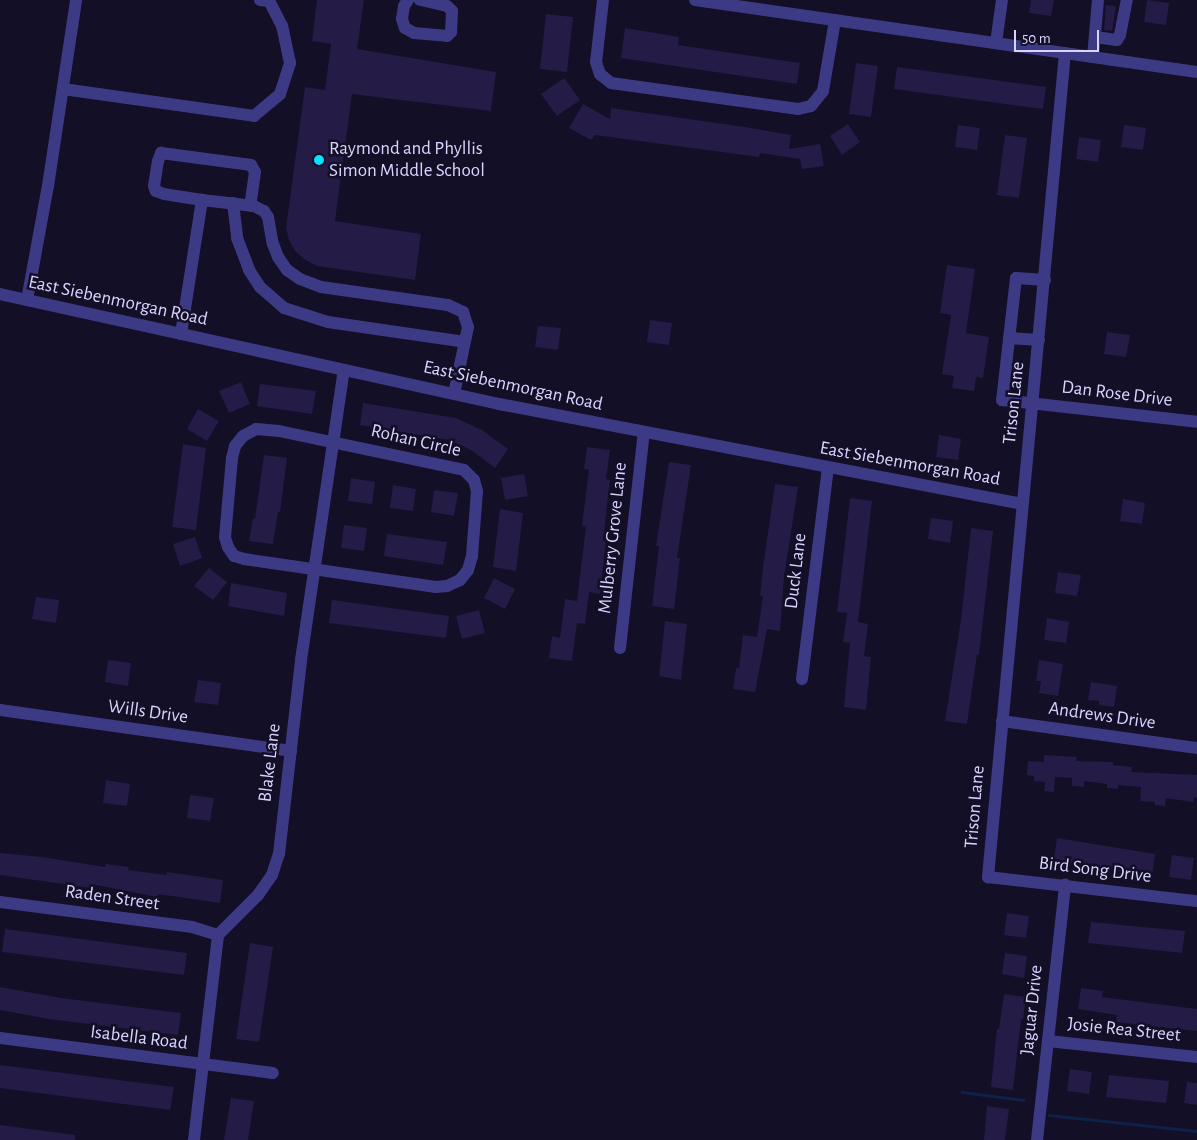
<!DOCTYPE html>
<html>
<head>
<meta charset="utf-8">
<style>
	body { margin:0 }
	#map { position:relative; width:1197px; height:1140px; overflow:hidden; background:#130f26; font-family:"Alegreya Sans",sans-serif }
	div>[style] { position:absolute }
	[style*='--x'] { left:calc(var(--x)*1px); top:calc(var(--y)*1px); width:calc(var(--w)*1px); rotate:calc(var(--a)*1deg) }
	.stream>* { height:3px; margin:-1.5px; padding:0 1.5px; transform-origin:1.5px; border-radius:1.5px; background:#0c2248 }
	.building>* { inset:0; background:#241b47 }
	.minor>* { height:12px; margin:-6px; padding:0 6px; transform-origin:6px; border-radius:6px; background:#3d3a85 }
	.dots>* { width:14px; height:14px; translate:-50% -50%; box-sizing:border-box; border:2px solid #130f26; border-radius:50% }
	span { translate:-50% -50%; white-space:nowrap; text-align:center; line-height:1.15; -webkit-text-stroke:5px #130f26; paint-order:stroke }
	.poi-label { font-size:19px; color:#d9d4ff }
	.left { translate:0 -50%; text-align:left }
	.street-label { font-size:19px; color:#d9d4ff }
	.scale { position:absolute; left:1014px; top:30px; width:85px; height:22px; box-sizing:border-box; border:2px solid #d9d4ff; border-top:0; padding-left:6px; font-size:15px; line-height:18px; white-space:nowrap; color:#d9d4ff; -webkit-text-stroke:4px #130f26; paint-order:stroke }
</style>
</head>
<body>
<div id="map">
	<div class="stream">
		<div style="--x:962;--y:1092;--w:62;--a:7.5"></div>
		<div style="--x:1049;--y:1115;--w:149;--a:6.2"></div>
	</div>
	<div class="building">
		<div style="clip-path:polygon(317px 0,364px 0,357px 49px,496px 72px,491px 111px,352px 94px,335px 221px,421px 234px,415px 280px,317px 266px,304px 259px,295px 251px,289px 240px,286px 228px,305px 87px,325px 90px,331px 44px,312px 41px)"></div>
		<div style="clip-path:polygon(1031px 0,1054px 0,1051px 16px,1029px 13px)"></div>
		<div style="clip-path:polygon(1147px 0,1169px 3px,1166px 25px,1144px 22px)"></div>
		<div style="clip-path:polygon(1106px 5px,1116px 6px,1112px 31px,1104px 30px)"></div>
		<div style="clip-path:polygon(546px 14px,573px 17px,567px 72px,540px 69px)"></div>
		<div style="clip-path:polygon(625px 28px,679px 37px,678px 45px,800px 63px,797px 84px,621px 58px)"></div>
		<div style="clip-path:polygon(856px 63px,878px 66px,871px 117px,849px 114px)"></div>
		<div style="clip-path:polygon(897px 67px,1046px 87px,1043px 109px,894px 89px)"></div>
		<div style="clip-path:polygon(564px 78px,580px 100px,557px 116px,541px 94px)"></div>
		<div style="clip-path:polygon(583px 104px,610px 119px,611px 108px,745px 127px,791px 135px,789px 149px,820px 144px,824px 166px,802px 169px,800px 159px,760px 153px,759px 157px,595px 135px,591px 140px,569px 128px)"></div>
		<div style="clip-path:polygon(848px 124px,860px 142px,842px 155px,830px 136px)"></div>
		<div style="clip-path:polygon(958px 125px,980px 128px,977px 150px,955px 147px)"></div>
		<div style="clip-path:polygon(1124px 125px,1146px 128px,1143px 150px,1121px 147px)"></div>
		<div style="clip-path:polygon(1005px 135px,1027px 138px,1019px 198px,997px 195px)"></div>
		<div style="clip-path:polygon(1079px 137px,1101px 140px,1098px 162px,1076px 159px)"></div>
		<div style="clip-path:polygon(947px 265px,975px 269px,966px 333px,989px 337px,983px 378px,976px 377px,974px 391px,952px 388px,954px 376px,942px 374px,951px 315px,940px 313px)"></div>
		<div style="clip-path:polygon(650px 320px,672px 323px,669px 345px,647px 342px)"></div>
		<div style="clip-path:polygon(538px 326px,561px 328px,558px 350px,535px 347px)"></div>
		<div style="clip-path:polygon(1107px 332px,1130px 335px,1126px 357px,1104px 354px)"></div>
		<div style="clip-path:polygon(241px 382px,250px 404px,229px 413px,219px 391px)"></div>
		<div style="clip-path:polygon(260px 384px,316px 391px,312px 414px,257px 406px)"></div>
		<div style="clip-path:polygon(363px 403px,456px 418px,482px 430px,508px 449px,495px 468px,471px 450px,449px 440px,360px 425px)"></div>
		<div style="clip-path:polygon(198px 409px,219px 421px,207px 441px,187px 429px)"></div>
		<div style="clip-path:polygon(939px 435px,961px 439px,958px 460px,936px 457px)"></div>
		<div style="clip-path:polygon(183px 444px,206px 448px,196px 530px,172px 527px)"></div>
		<div style="clip-path:polygon(587px 447px,610px 450px,606px 479px,610px 480px,603px 541px,606px 541px,600px 594px,589px 592px,585px 624px,577px 623px,572px 661px,549px 658px,552px 636px,560px 638px,565px 599px,577px 601px,586px 526px,582px 526px,589px 470px,584px 469px)"></div>
		<div style="clip-path:polygon(264px 455px,287px 458px,280px 512px,278px 512px,273px 544px,249px 541px,253px 518px,255px 519px)"></div>
		<div style="clip-path:polygon(669px 462px,691px 465px,677px 558px,680px 558px,674px 609px,652px 606px,659px 546px,656px 546px)"></div>
		<div style="clip-path:polygon(524px 474px,528px 496px,505px 500px,501px 478px)"></div>
		<div style="clip-path:polygon(351px 478px,375px 482px,372px 504px,348px 501px)"></div>
		<div style="clip-path:polygon(775px 484px,798px 487px,784px 577px,780px 631px,767px 629px,755px 692px,733px 689px,736px 668px,739px 668px,743px 635px,757px 637px,763px 596px,760px 596px,763px 567px)"></div>
		<div style="clip-path:polygon(393px 485px,416px 489px,413px 511px,390px 508px)"></div>
		<div style="clip-path:polygon(434px 490px,458px 493px,454px 516px,431px 512px)"></div>
		<div style="clip-path:polygon(850px 498px,872px 501px,858px 622px,868px 624px,864px 656px,871px 657px,866px 710px,844px 707px,850px 643px,843px 642px,847px 613px,837px 612px)"></div>
		<div style="clip-path:polygon(1123px 499px,1145px 503px,1142px 524px,1120px 521px)"></div>
		<div style="clip-path:polygon(500px 509px,523px 513px,516px 571px,493px 567px)"></div>
		<div style="clip-path:polygon(931px 518px,953px 521px,950px 543px,928px 539px)"></div>
		<div style="clip-path:polygon(344px 525px,367px 528px,364px 551px,341px 548px)"></div>
		<div style="clip-path:polygon(971px 528px,993px 531px,979px 655px,977px 654px,967px 724px,945px 721px,961px 620px)"></div>
		<div style="clip-path:polygon(387px 534px,447px 542px,443px 565px,384px 556px)"></div>
		<div style="clip-path:polygon(195px 537px,202px 558px,180px 566px,173px 544px)"></div>
		<div style="clip-path:polygon(209px 568px,227px 582px,213px 600px,194px 586px)"></div>
		<div style="clip-path:polygon(1058px 572px,1081px 575px,1077px 596px,1055px 593px)"></div>
		<div style="clip-path:polygon(494px 578px,515px 589px,505px 609px,484px 598px)"></div>
		<div style="clip-path:polygon(231px 583px,287px 593px,284px 616px,228px 606px)"></div>
		<div style="clip-path:polygon(36px 597px,59px 600px,56px 623px,32px 619px)"></div>
		<div style="clip-path:polygon(332px 600px,449px 616px,446px 638px,329px 623px)"></div>
		<div style="clip-path:polygon(479px 610px,485px 633px,462px 639px,456px 616px)"></div>
		<div style="clip-path:polygon(1047px 618px,1069px 622px,1066px 643px,1044px 640px)"></div>
		<div style="clip-path:polygon(665px 621px,687px 624px,681px 680px,659px 676px)"></div>
		<div style="clip-path:polygon(108px 660px,131px 663px,128px 686px,105px 682px)"></div>
		<div style="clip-path:polygon(1039px 660px,1063px 664px,1058px 696px,1039px 693px,1041px 681px,1036px 681px)"></div>
		<div style="clip-path:polygon(198px 680px,221px 683px,218px 705px,194px 702px)"></div>
		<div style="clip-path:polygon(1091px 682px,1117px 686px,1114px 707px,1099px 705px,1099px 701px,1088px 700px)"></div>
		<div style="clip-path:polygon(1044px 755px,1077px 757px,1076px 761px,1113px 762px,1113px 765px,1132px 767px,1131px 772px,1197px 775px,1197px 798px,1194px 797px,1193px 802px,1166px 798px,1165px 806px,1155px 805px,1155px 802px,1140px 801px,1141px 787px,1118px 785px,1118px 789px,1107px 788px,1107px 784px,1084px 781px,1084px 787px,1072px 786px,1072px 778px,1055px 777px,1054px 792px,1044px 791px,1045px 782px,1034px 781px,1034px 776px,1027px 775px,1028px 761px,1044px 762px)"></div>
		<div style="clip-path:polygon(106px 780px,130px 784px,127px 806px,103px 803px)"></div>
		<div style="clip-path:polygon(190px 795px,214px 798px,210px 821px,187px 818px)"></div>
		<div style="clip-path:polygon(1057px 838px,1155px 854px,1152px 876px,1069px 863px,1069px 868px,1053px 866px)"></div>
		<div style="clip-path:polygon(0 853px,42px 857px,105px 867px,106px 864px,129px 867px,128px 870px,166px 875px,167px 872px,223px 880px,220px 903px,158px 894px,157px 897px,91px 884px,91px 888px,0 875px)"></div>
		<div style="clip-path:polygon(1172px 855px,1194px 858px,1191px 880px,1169px 877px)"></div>
		<div style="clip-path:polygon(1007px 913px,1029px 916px,1026px 938px,1004px 935px)"></div>
		<div style="clip-path:polygon(1091px 922px,1185px 931px,1182px 953px,1088px 943px)"></div>
		<div style="clip-path:polygon(5px 929px,187px 953px,184px 975px,2px 952px)"></div>
		<div style="clip-path:polygon(250px 943px,273px 947px,259px 1042px,236px 1039px)"></div>
		<div style="clip-path:polygon(1005px 953px,1027px 956px,1024px 978px,1002px 974px)"></div>
		<div style="clip-path:polygon(0 987px,61px 998px,181px 1013px,178px 1035px,49px 1019px,0 1010px)"></div>
		<div style="clip-path:polygon(1081px 988px,1103px 991px,1102px 997px,1197px 1009px,1197px 1031px,1116px 1022px,1117px 1015px,1078px 1009px)"></div>
		<div style="clip-path:polygon(1004px 994px,1026px 997px,1023px 1019px,1021px 1019px,1013px 1090px,991px 1087px,997px 1029px,999px 1029px)"></div>
		<div style="clip-path:polygon(0 1065px,174px 1087px,170px 1110px,0 1088px)"></div>
		<div style="clip-path:polygon(1070px 1069px,1092px 1072px,1089px 1094px,1067px 1091px)"></div>
		<div style="clip-path:polygon(1109px 1075px,1169px 1081px,1166px 1103px,1106px 1097px)"></div>
		<div style="clip-path:polygon(1187px 1082px,1197px 1083px,1197px 1105px,1184px 1103px)"></div>
		<div style="clip-path:polygon(231px 1098px,254px 1101px,248px 1140px,224px 1140px)"></div>
		<div style="clip-path:polygon(987px 1106px,1009px 1109px,1005px 1140px,984px 1140px)"></div>
		<div style="clip-path:polygon(0 1125px,75px 1135px,75px 1140px,0 1140px)"></div>
	</div>
	<div class="minor">
		<div style="--x:408;--y:0;--w:7;--a:124"></div>
		<div style="--x:404;--y:6;--w:13;--a:99"></div>
		<div style="--x:402;--y:19;--w:9;--a:72"></div>
		<div style="--x:405;--y:28;--w:10;--a:29"></div>
		<div style="--x:414;--y:33;--w:33;--a:5"></div>
		<div style="--x:447;--y:36;--w:6;--a:-45"></div>
		<div style="--x:451;--y:32;--w:21;--a:-87"></div>
		<div style="--x:452;--y:11;--w:7;--a:-135"></div>
		<div style="--x:447;--y:6;--w:28;--a:-167"></div>
		<div style="--x:603;--y:0;--w:62;--a:96.4"></div>
		<div style="--x:596;--y:62;--w:13;--a:72"></div>
		<div style="--x:600;--y:74;--w:14;--a:39"></div>
		<div style="--x:611;--y:83;--w:189;--a:7.9"></div>
		<div style="--x:798;--y:109;--w:13;--a:-13"></div>
		<div style="--x:811;--y:106;--w:19;--a:-51"></div>
		<div style="--x:823;--y:91;--w:72;--a:-80.4"></div>
		<div style="--x:695;--y:0;--w:507;--a:8.16"></div>
		<div style="--x:1095;--y:37;--w:22;--a:8"></div>
		<div style="--x:1117;--y:40;--w:6;--a:-59"></div>
		<div style="--x:1120;--y:35;--w:36;--a:-79"></div>
		<div style="--x:996;--y:43;--w:43;--a:-82.1"></div>
		<div style="--x:1065;--y:53;--w:828;--a:95.34"></div>
		<div style="--x:988;--y:877;--w:210;--a:6.6"></div>
		<div style="--x:1093;--y:57;--w:57;--a:-85"></div>
		<div style="--x:63;--y:89;--w:193;--a:8"></div>
		<div style="--x:254;--y:116;--w:34;--a:-40"></div>
		<div style="--x:280;--y:94;--w:33;--a:-72"></div>
		<div style="--x:290;--y:63;--w:38;--a:-102"></div>
		<div style="--x:282;--y:26;--w:28;--a:-117"></div>
		<div style="--x:269;--y:1;--w:9;--a:-174"></div>
		<div style="--x:202;--y:200;--w:38;--a:-171"></div>
		<div style="--x:164;--y:194;--w:9;--a:-159"></div>
		<div style="--x:156;--y:191;--w:5;--a:-112"></div>
		<div style="--x:154;--y:186;--w:25;--a:-81"></div>
		<div style="--x:158;--y:161;--w:9;--a:-69"></div>
		<div style="--x:161;--y:153;--w:91;--a:7.6"></div>
		<div style="--x:251;--y:165;--w:8;--a:60"></div>
		<div style="--x:255;--y:172;--w:34;--a:98"></div>
		<div style="--x:233;--y:203;--w:35;--a:83"></div>
		<div style="--x:237;--y:238;--w:34;--a:69"></div>
		<div style="--x:249;--y:270;--w:20;--a:57"></div>
		<div style="--x:260;--y:287;--w:32;--a:41"></div>
		<div style="--x:284;--y:308;--w:46;--a:17.7"></div>
		<div style="--x:328;--y:322;--w:138;--a:8.3"></div>
		<div style="--x:1045;--y:280;--w:29;--a:-176"></div>
		<div style="--x:1016;--y:278;--w:123;--a:96.5"></div>
		<div style="--x:1002;--y:400;--w:196;--a:6.4"></div>
		<div style="--x:0;--y:294;--w:511;--a:12.43"></div>
		<div style="--x:499;--y:404;--w:532;--a:10.82"></div>
		<div style="--x:27;--y:300;--w:116;--a:-79.6"></div>
		<div style="--x:48;--y:186;--w:188;--a:-81.4"></div>
		<div style="--x:181;--y:334;--w:136;--a:-81.1"></div>
		<div style="--x:202;--y:200;--w:52;--a:6.6"></div>
		<div style="--x:254;--y:206;--w:11;--a:27"></div>
		<div style="--x:264;--y:211;--w:7;--a:56"></div>
		<div style="--x:268;--y:217;--w:27;--a:80"></div>
		<div style="--x:273;--y:244;--w:14;--a:69"></div>
		<div style="--x:278;--y:257;--w:16;--a:55"></div>
		<div style="--x:287;--y:270;--w:16;--a:35"></div>
		<div style="--x:300;--y:279;--w:22;--a:21"></div>
		<div style="--x:321;--y:287;--w:128;--a:8.1"></div>
		<div style="--x:448;--y:305;--w:17;--a:25"></div>
		<div style="--x:463;--y:312;--w:16;--a:72"></div>
		<div style="--x:468;--y:327;--w:68;--a:101.8"></div>
		<div style="--x:1009;--y:338;--w:30;--a:4"></div>
		<div style="--x:256;--y:429;--w:23;--a:5"></div>
		<div style="--x:279;--y:431;--w:189;--a:11.9"></div>
		<div style="--x:464;--y:470;--w:14;--a:45"></div>
		<div style="--x:474;--y:480;--w:11;--a:75"></div>
		<div style="--x:477;--y:491;--w:65;--a:94.4"></div>
		<div style="--x:472;--y:556;--w:15;--a:106"></div>
		<div style="--x:468;--y:570;--w:13;--a:129"></div>
		<div style="--x:460;--y:580;--w:14;--a:155"></div>
		<div style="--x:447;--y:586;--w:11;--a:175"></div>
		<div style="--x:436;--y:587;--w:194;--a:-171.7"></div>
		<div style="--x:244;--y:559;--w:10;--a:-163"></div>
		<div style="--x:234;--y:556;--w:11;--a:-124"></div>
		<div style="--x:228;--y:547;--w:10;--a:-107"></div>
		<div style="--x:225;--y:537;--w:79;--a:-84.9"></div>
		<div style="--x:232;--y:458;--w:12;--a:-76"></div>
		<div style="--x:235;--y:446;--w:13;--a:-51"></div>
		<div style="--x:243;--y:436;--w:15;--a:-28"></div>
		<div style="--x:620;--y:648;--w:217;--a:-83.7"></div>
		<div style="--x:802;--y:679;--w:213;--a:-83"></div>
		<div style="--x:0;--y:710;--w:294;--a:8"></div>
		<div style="--x:1002;--y:721;--w:197;--a:7.9"></div>
		<div style="--x:0;--y:902;--w:194;--a:7.4"></div>
		<div style="--x:192;--y:927;--w:27;--a:17"></div>
		<div style="--x:0;--y:1038;--w:275;--a:7.3"></div>
		<div style="--x:1048;--y:1041;--w:150;--a:6.1"></div>
		<div style="--x:194;--y:1140;--w:206;--a:-83.3"></div>
		<div style="--x:218;--y:935;--w:57;--a:-45"></div>
		<div style="--x:258;--y:895;--w:24;--a:-55"></div>
		<div style="--x:272;--y:875;--w:22;--a:-72"></div>
		<div style="--x:279;--y:854;--w:195;--a:-83.5"></div>
		<div style="--x:301;--y:660;--w:293;--a:-81.6"></div>
		<div style="--x:1037;--y:1140;--w:257;--a:-83.7"></div>
	</div>
	<div class="dots">
		<div style="left:319px;top:160px;background:#00e5ff"></div>
	</div>
	<div class="poi-label">
		<span class="left" style="left:329px;top:160px">Raymond and Phyllis<br>Simon Middle School</span>
	</div>
	<div class="street-label">
		<span style="left:118px;top:301px;rotate:12deg">East Siebenmorgan Road</span>
		<span style="left:513px;top:386px;rotate:12deg">East Siebenmorgan Road</span>
		<span style="left:1117px;top:394px;rotate:7deg">Dan Rose Drive</span>
		<span style="left:1014px;top:403px;rotate:-84deg">Trison Lane</span>
		<span style="left:416px;top:441px;rotate:13deg">Rohan Circle</span>
		<span style="left:910px;top:464px;rotate:10deg">East Siebenmorgan Road</span>
		<span style="left:613px;top:538px;rotate:-84deg">Mulberry Grove Lane</span>
		<span style="left:796px;top:571px;rotate:-83deg">Duck Lane</span>
		<span style="left:148px;top:712px;rotate:8deg">Wills Drive</span>
		<span style="left:1102px;top:716px;rotate:8deg">Andrews Drive</span>
		<span style="left:270px;top:763px;rotate:-83deg">Blake Lane</span>
		<span style="left:975px;top:807px;rotate:-85deg">Trison Lane</span>
		<span style="left:1095px;top:870px;rotate:7deg">Bird Song Drive</span>
		<span style="left:112px;top:898px;rotate:8deg">Raden Street</span>
		<span style="left:1032px;top:1010px;rotate:-84deg">Jaguar Drive</span>
		<span style="left:1124px;top:1030px;rotate:6deg">Josie Rea Street</span>
		<span style="left:139px;top:1038px;rotate:7deg">Isabella Road</span>
	</div>
	<div class="scale">50 m</div>
</div>
</body>
</html>
